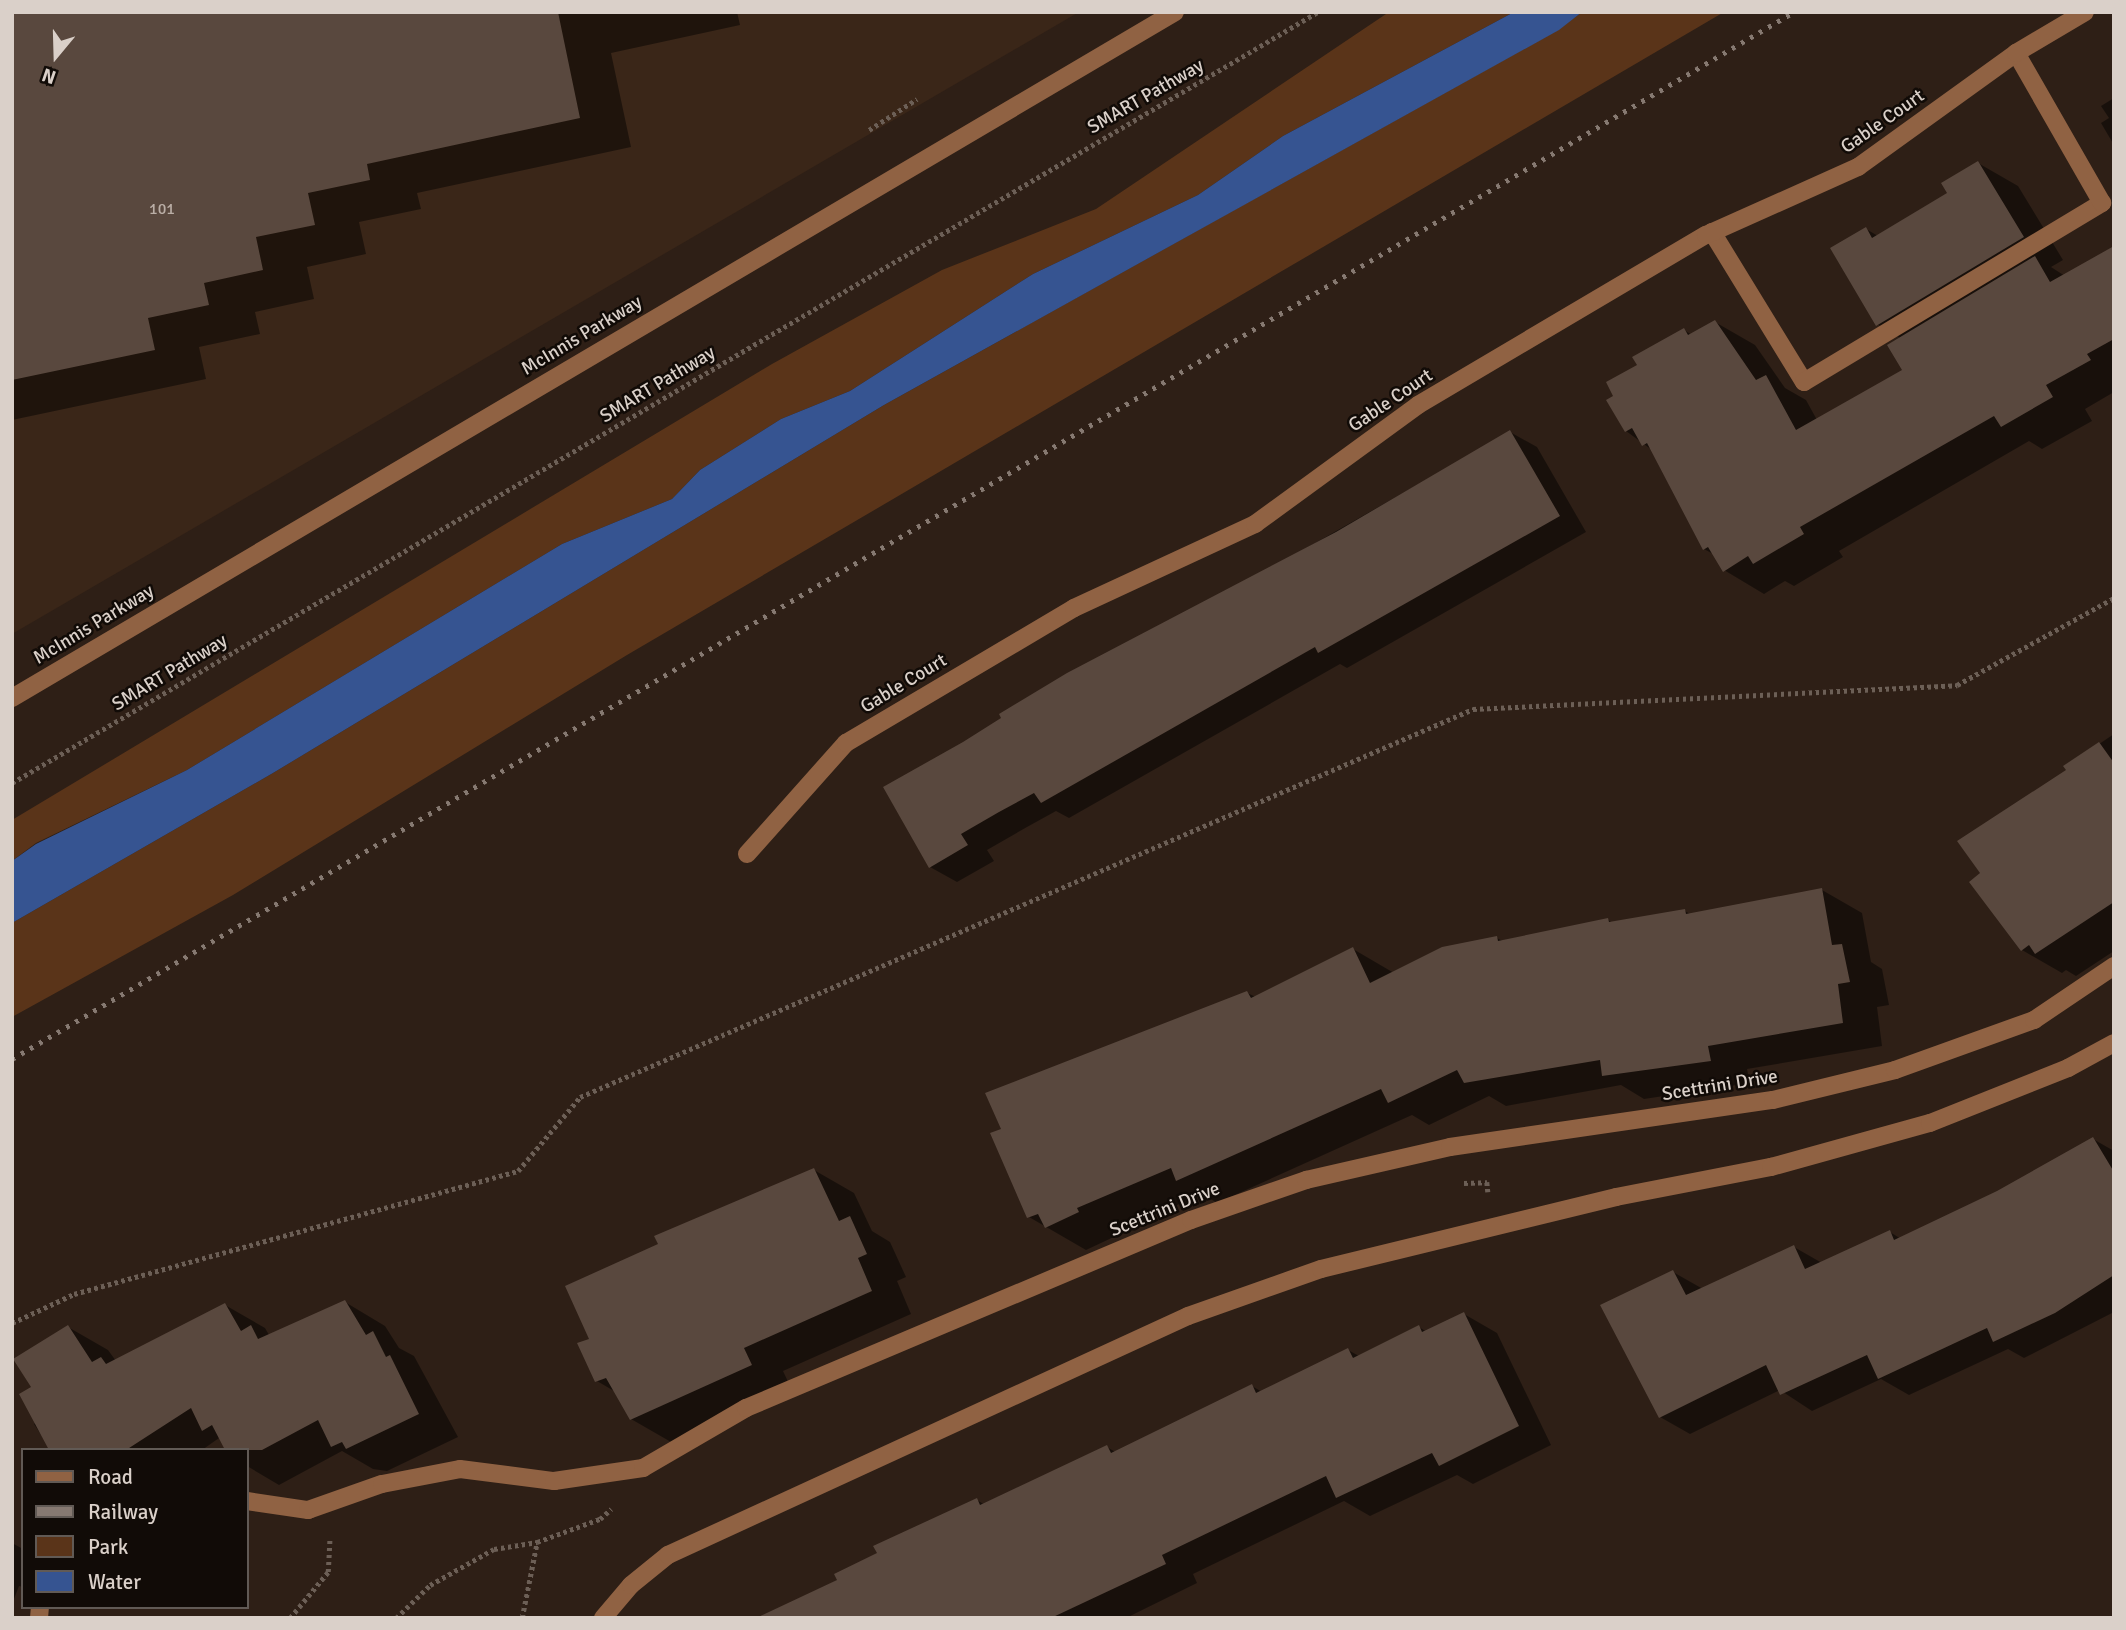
<!DOCTYPE html>
<html>
<head>
<meta charset="utf-8">
<style>
	body { margin:0 }
	#map { position:relative; width:2126px; height:1630px; overflow:hidden; background:#2e1f16; font-family:Signika,sans-serif }
	div>[style] { position:absolute }
	[style*='--x'] { left:calc(var(--x)*1px); top:calc(var(--y)*1px); width:calc(var(--w)*1px); rotate:calc(var(--a)*1deg) }
	.built>* { inset:0; background:#3a2618 }
	.green>* { inset:0; background:#5a3419 }
	.water>* { inset:0; background:#365491 }
	.shadow>* { inset:0; background:#0007 }
	.building>* { inset:0; background:#59483e }
	.path>* { height:4.5px; margin-top:-2.25px; transform-origin:0; background:repeating-linear-gradient(90deg,#6c5f56 0 3.5px,transparent 0 7px) }
	.minor>* { height:18px; margin:-9px; padding:0 9px; transform-origin:9px; border-radius:9px; background:#906243 }
	.rail>* { height:5px; margin-top:-2.5px; transform-origin:0; background:repeating-linear-gradient(90deg,#867971 0 3.5px,transparent 0 10.5px) }
	span { translate:-50% -50%; white-space:nowrap; text-align:center; line-height:1.15; -webkit-text-stroke:5px #110b07; paint-order:stroke }
	.number-label { font-size:16px; color:#baaea6 }
	.number-label span { -webkit-text-stroke-width:0 }
	.street-label { font-size:19px; color:#dad0c9 }
	.frame { position:absolute; inset:0; border:14px solid #dad0c9; pointer-events:none }
	.legend { position:absolute; left:21px; top:1448px; width:228px; height:161px; box-sizing:border-box; background:#110b07; border:2px solid #615a55; margin:0; padding:9px 12px; list-style:none; font-size:21px; color:#dad0c9 }
	.legend li { display:flex; align-items:center; gap:14px; height:35px }
	.legend b { width:35px; border:2px solid #615a55 }
	.north { position:absolute; left:21px; top:21px; width:70px; height:70px; -webkit-text-stroke:5px #110b07; paint-order:stroke; rotate:199deg; font-size:19px; font-weight:700; line-height:28px; text-align:center; color:#dad0c9 }
	.north::after { content:''; display:block; margin:auto; width:24px; height:32px; background:#dad0c9; clip-path:polygon(50% 0,100% 100%,50% 72%,0 100%) }
</style>
</head>
<body>
<div id="map">
	<div class="built">
		<div style="clip-path:polygon(12px 12px,1079px 12px,12px 634px)"></div>
	</div>
	<div class="green">
		<div style="clip-path:polygon(1389px 12px,1514px 12px,1283px 136px,1198px 195px,1033px 274px,850px 391px,781px 419px,700px 470px,672px 499px,562px 544px,187px 770px,36px 843px,12px 861px,12px 820px,772px 364px,942px 270px,1096px 209px)"></div>
		<div style="clip-path:polygon(1582px 12px,1724px 12px,627px 655px,233px 895px,12px 1017px,12px 923px,273px 773px,884px 405px,1558px 30px)"></div>
	</div>
	<div class="water">
		<div style="clip-path:polygon(1514px 12px,1582px 12px,1559px 30px,884px 405px,273px 773px,12px 923px,12px 861px,36px 844px,187px 770px,562px 544px,672px 499px,700px 470px,781px 419px,850px 391px,1033px 274px,1198px 195px,1283px 136px)"></div>
	</div>
	<div class="shadow">
		<div style="clip-path:polygon(12px 12px,737px 12px,740px 25px,611px 53px,631px 147px,417px 193px,421px 209px,359px 222px,366px 254px,307px 267px,314px 299px,255px 312px,260px 334px,199px 347px,206px 379px,12px 420px)"></div>
		<div style="clip-path:polygon(2114px 98px,2114px 145px,2101px 123px,2109px 118px,2101px 106px)"></div>
		<div style="clip-path:polygon(1978px 163px,2018px 186px,2063px 260px,2051px 267px,2065px 276px,2114px 248px,2114px 392px,2085px 409px,2092px 421px,2042px 449px,2029px 441px,1839px 551px,1843px 557px,1794px 586px,1785px 581px,1764px 594px,1724px 570px,1715px 555px,1704px 549px,1652px 450px,1626px 431px,1616px 396px,1639px 365px,1684px 330px,1692px 335px,1715px 322px,1755px 345px,1785px 388px,1806px 400px,1817px 420px,1905px 371px,1902px 339px,1877px 324px,1866px 229px,1878px 236px,1950px 194px)"></div>
		<div style="clip-path:polygon(1510px 432px,1537px 447px,1586px 532px,1347px 668px,1340px 664px,1069px 818px,1056px 811px,1027px 827px,987px 850px,994px 861px,957px 882px,930px 867px,885px 788px)"></div>
		<div style="clip-path:polygon(2114px 734px,2114px 951px,2076px 976px,2066px 970px,2062px 973px,2022px 950px,1983px 874px,2068px 771px,2065px 767px)"></div>
		<div style="clip-path:polygon(1822px 890px,1862px 913px,1871px 962px,1882px 969px,1889px 1005px,1877px 1007px,1882px 1046px,1747px 1069px,1750px 1083px,1644px 1099px,1621px 1085px,1506px 1106px,1489px 1096px,1429px 1125px,1412px 1115px,1217px 1203px,1203px 1194px,1116px 1231px,1118px 1235px,1086px 1250px,1029px 1217px,1247px 993px,1256px 997px,1353px 949px,1394px 973px,1497px 938px,1504px 942px,1608px 920px,1613px 923px,1685px 911px,1690px 914px)"></div>
		<div style="clip-path:polygon(2093px 1139px,2114px 1151px,2114px 1312px,2024px 1358px,2008px 1349px,1909px 1395px,1881px 1379px,1812px 1411px,1780px 1390px,1690px 1434px,1660px 1417px,1673px 1272px,1703px 1289px,1794px 1247px,1822px 1263px,1890px 1232px,1901px 1239px,1998px 1193px)"></div>
		<div style="clip-path:polygon(814px 1170px,854px 1193px,872px 1231px,890px 1242px,906px 1277px,897px 1281px,911px 1314px,783px 1371px,791px 1388px,671px 1442px,631px 1419px,614px 1391px,597px 1381px,591px 1339px,661px 1245px)"></div>
		<div style="clip-path:polygon(345px 1302px,385px 1326px,399px 1348px,414px 1356px,458px 1437px,387px 1471px,373px 1469px,342px 1451px,279px 1485px,247px 1466px,247px 1450px,219px 1438px,202px 1450px,51px 1450px,34px 1424px,38px 1422px,33px 1388px,68px 1327px,108px 1350px,116px 1361px,225px 1305px,265px 1328px,269px 1335px)"></div>
		<div style="clip-path:polygon(1464px 1314px,1497px 1333px,1551px 1445px,1473px 1484px,1457px 1475px,1370px 1516px,1344px 1501px,1193px 1574px,1197px 1583px,1126px 1618px,771px 1618px,977px 1500px,985px 1505px,1107px 1447px,1117px 1453px,1252px 1386px,1262px 1392px,1348px 1350px,1359px 1356px,1419px 1327px,1427px 1332px)"></div>
		<div style="clip-path:polygon(12px 1543px,23px 1549px,23px 1587px,19px 1586px,12px 1604px)"></div>
	</div>
	<div class="building">
		<div style="clip-path:polygon(12px 12px,558px 12px,580px 118px,367px 164px,370px 180px,308px 193px,315px 225px,256px 237px,263px 270px,204px 283px,209px 305px,148px 318px,155px 350px,12px 380px)"></div>
		<div style="clip-path:polygon(1978px 161px,2024px 237px,1876px 326px,1830px 248px,1866px 227px,1872px 238px,1947px 193px,1941px 183px)"></div>
		<div style="clip-path:polygon(2114px 246px,2114px 339px,2087px 354px,2091px 360px,2046px 385px,2053px 397px,2001px 427px,1994px 416px,1800px 527px,1804px 534px,1753px 564px,1748px 556px,1723px 572px,1708px 547px,1703px 550px,1647px 443px,1642px 446px,1632px 428px,1625px 432px,1606px 400px,1613px 396px,1606px 382px,1637px 365px,1632px 357px,1684px 328px,1688px 335px,1715px 320px,1756px 380px,1766px 375px,1796px 430px,1902px 370px,1887px 345px,2035px 256px,2050px 282px)"></div>
		<div style="clip-path:polygon(1510px 430px,1560px 516px,1318px 653px,1315px 647px,1041px 803px,1034px 793px,999px 812px,961px 834px,968px 845px,929px 868px,883px 787px,963px 742px,1001px 718px,999px 714px,1067px 673px,1336px 532px)"></div>
		<div style="clip-path:polygon(2099px 742px,2114px 763px,2114px 902px,2035px 954px,2029px 945px,2021px 951px,1969px 882px,1980px 873px,1957px 841px,2066px 770px,2063px 766px)"></div>
		<div style="clip-path:polygon(1822px 888px,1832px 945px,1842px 944px,1850px 982px,1838px 984px,1843px 1023px,1708px 1046px,1711px 1061px,1602px 1076px,1600px 1060px,1464px 1083px,1457px 1070px,1388px 1103px,1381px 1089px,1176px 1181px,1171px 1168px,1077px 1208px,1079px 1212px,1045px 1228px,1038px 1214px,1027px 1218px,990px 1133px,1001px 1129px,985px 1093px,1247px 991px,1251px 998px,1353px 947px,1370px 983px,1442px 947px,1497px 936px,1498px 941px,1608px 918px,1609px 922px,1685px 909px,1686px 914px)"></div>
		<div style="clip-path:polygon(2093px 1137px,2114px 1172px,2114px 1275px,2055px 1313px,1993px 1342px,1987px 1328px,1878px 1379px,1867px 1355px,1780px 1395px,1766px 1365px,1659px 1418px,1600px 1305px,1673px 1270px,1686px 1295px,1794px 1245px,1805px 1269px,1890px 1230px,1894px 1240px,1997px 1191px)"></div>
		<div style="clip-path:polygon(814px 1168px,839px 1221px,850px 1216px,867px 1254px,858px 1258px,872px 1291px,744px 1348px,752px 1365px,630px 1420px,606px 1378px,595px 1382px,577px 1343px,589px 1339px,565px 1286px,658px 1244px,654px 1236px)"></div>
		<div style="clip-path:polygon(345px 1300px,366px 1335px,373px 1331px,386px 1357px,390px 1355px,419px 1414px,346px 1449px,342px 1442px,331px 1447px,318px 1420px,262px 1450px,225px 1450px,212px 1425px,202px 1431px,191px 1408px,126px 1450px,49px 1450px,19px 1394px,31px 1387px,13px 1359px,68px 1325px,92px 1362px,101px 1357px,106px 1364px,225px 1303px,241px 1331px,251px 1325px,258px 1339px)"></div>
		<div style="clip-path:polygon(1464px 1312px,1519px 1426px,1439px 1466px,1432px 1453px,1336px 1498px,1326px 1476px,1162px 1555px,1166px 1564px,1051px 1618px,756px 1618px,837px 1580px,834px 1574px,877px 1553px,873px 1546px,977px 1498px,980px 1505px,1107px 1445px,1111px 1453px,1252px 1384px,1256px 1393px,1348px 1348px,1353px 1358px,1419px 1325px,1422px 1332px)"></div>
	</div>
	<div class="path">
		<div style="--x:869;--y:130;--w:57;--a:-32.9"></div>
		<div style="--x:12;--y:783;--w:1517;--a:-30.56"></div>
		<div style="--x:1464;--y:1183;--w:23;--a:-2"></div>
		<div style="--x:1487;--y:1182;--w:10;--a:84"></div>
		<div style="--x:12;--y:1323;--w:68;--a:-25.1"></div>
		<div style="--x:74;--y:1294;--w:461;--a:-15.5"></div>
		<div style="--x:518;--y:1171;--w:97;--a:-50"></div>
		<div style="--x:580;--y:1097;--w:974;--a:-23.48"></div>
		<div style="--x:1473;--y:709;--w:485;--a:-2.8"></div>
		<div style="--x:1957;--y:685;--w:179;--a:-29"></div>
		<div style="--x:290;--y:1618;--w:60;--a:-50.4"></div>
		<div style="--x:328;--y:1572;--w:34;--a:-87"></div>
		<div style="--x:396;--y:1618;--w:47;--a:-44.1"></div>
		<div style="--x:430;--y:1585;--w:73;--a:-29.4"></div>
		<div style="--x:494;--y:1549;--w:44;--a:-9.2"></div>
		<div style="--x:537;--y:1542;--w:67;--a:-20.1"></div>
		<div style="--x:600;--y:1519;--w:15;--a:-42"></div>
		<div style="--x:522;--y:1618;--w:77;--a:-78.8"></div>
	</div>
	<div class="minor">
		<div style="--x:1712;--y:232;--w:176;--a:58.5"></div>
		<div style="--x:1804;--y:382;--w:348;--a:-31"></div>
		<div style="--x:2102;--y:203;--w:173;--a:-119.8"></div>
		<div style="--x:12;--y:698;--w:1350;--a:-30.53"></div>
		<div style="--x:747;--y:854;--w:149;--a:-48.3"></div>
		<div style="--x:846;--y:743;--w:265;--a:-30.6"></div>
		<div style="--x:1074;--y:608;--w:200;--a:-24.9"></div>
		<div style="--x:1255;--y:524;--w:202;--a:-36.1"></div>
		<div style="--x:1418;--y:405;--w:334;--a:-30.6"></div>
		<div style="--x:1706;--y:235;--w:167;--a:-24.1"></div>
		<div style="--x:1858;--y:167;--w:195;--a:-35.8"></div>
		<div style="--x:2016;--y:53;--w:80;--a:-30.7"></div>
		<div style="--x:247;--y:1501;--w:62;--a:8.4"></div>
		<div style="--x:308;--y:1510;--w:78;--a:-19.4"></div>
		<div style="--x:382;--y:1484;--w:79;--a:-10.9"></div>
		<div style="--x:460;--y:1469;--w:95;--a:7.3"></div>
		<div style="--x:554;--y:1481;--w:90;--a:-8.3"></div>
		<div style="--x:643;--y:1468;--w:119;--a:-30.2"></div>
		<div style="--x:746;--y:1408;--w:483;--a:-22.9"></div>
		<div style="--x:1191;--y:1220;--w:122;--a:-19.2"></div>
		<div style="--x:1306;--y:1180;--w:148;--a:-12.9"></div>
		<div style="--x:1450;--y:1147;--w:326;--a:-8.3"></div>
		<div style="--x:1773;--y:1100;--w:126;--a:-13.8"></div>
		<div style="--x:1895;--y:1070;--w:148;--a:-19.8"></div>
		<div style="--x:2034;--y:1020;--w:97;--a:-34"></div>
		<div style="--x:39;--y:1618;--w:11;--a:-85"></div>
		<div style="--x:603;--y:1618;--w:43;--a:-49.7"></div>
		<div style="--x:631;--y:1585;--w:48;--a:-39"></div>
		<div style="--x:668;--y:1555;--w:572;--a:-24.68"></div>
		<div style="--x:1188;--y:1316;--w:141;--a:-19.5"></div>
		<div style="--x:1321;--y:1269;--w:304;--a:-13.7"></div>
		<div style="--x:1616;--y:1197;--w:158;--a:-11"></div>
		<div style="--x:1771;--y:1167;--w:165;--a:-15.5"></div>
		<div style="--x:1930;--y:1123;--w:149;--a:-21.7"></div>
		<div style="--x:2068;--y:1068;--w:52;--a:-28.5"></div>
	</div>
	<div class="rail">
		<div style="--x:12;--y:1059;--w:2067;--a:-30.44"></div>
	</div>
	<div class="number-label">
		<span style="left:162px;top:209px">101</span>
	</div>
	<div class="street-label">
		<span style="left:1146px;top:97px;rotate:-30deg">SMART Pathway</span>
		<span style="left:1883px;top:122px;rotate:-35deg">Gable Court</span>
		<span style="left:582px;top:336px;rotate:-31deg">McInnis Parkway</span>
		<span style="left:658px;top:385px;rotate:-31deg">SMART Pathway</span>
		<span style="left:1391px;top:401px;rotate:-34deg">Gable Court</span>
		<span style="left:94px;top:625px;rotate:-31deg">McInnis Parkway</span>
		<span style="left:170px;top:673px;rotate:-31deg">SMART Pathway</span>
		<span style="left:904px;top:684px;rotate:-31deg">Gable Court</span>
		<span style="left:1720px;top:1086px;rotate:-9deg">Scettrini Drive</span>
		<span style="left:1165px;top:1210px;rotate:-22deg">Scettrini Drive</span>
	</div>
	<div class="frame"></div>
	<ul class="legend">
	<li><b style="height:9px;background:#906243"></b>Road</li>
	<li><b style="height:9px;background:#867971"></b>Railway</li>
	<li><b style="height:19px;background:#5a3419"></b>Park</li>
	<li><b style="height:19px;background:#365491"></b>Water</li>
	</ul>
	<div class="north">N</div>
</div>
</body>
</html>
